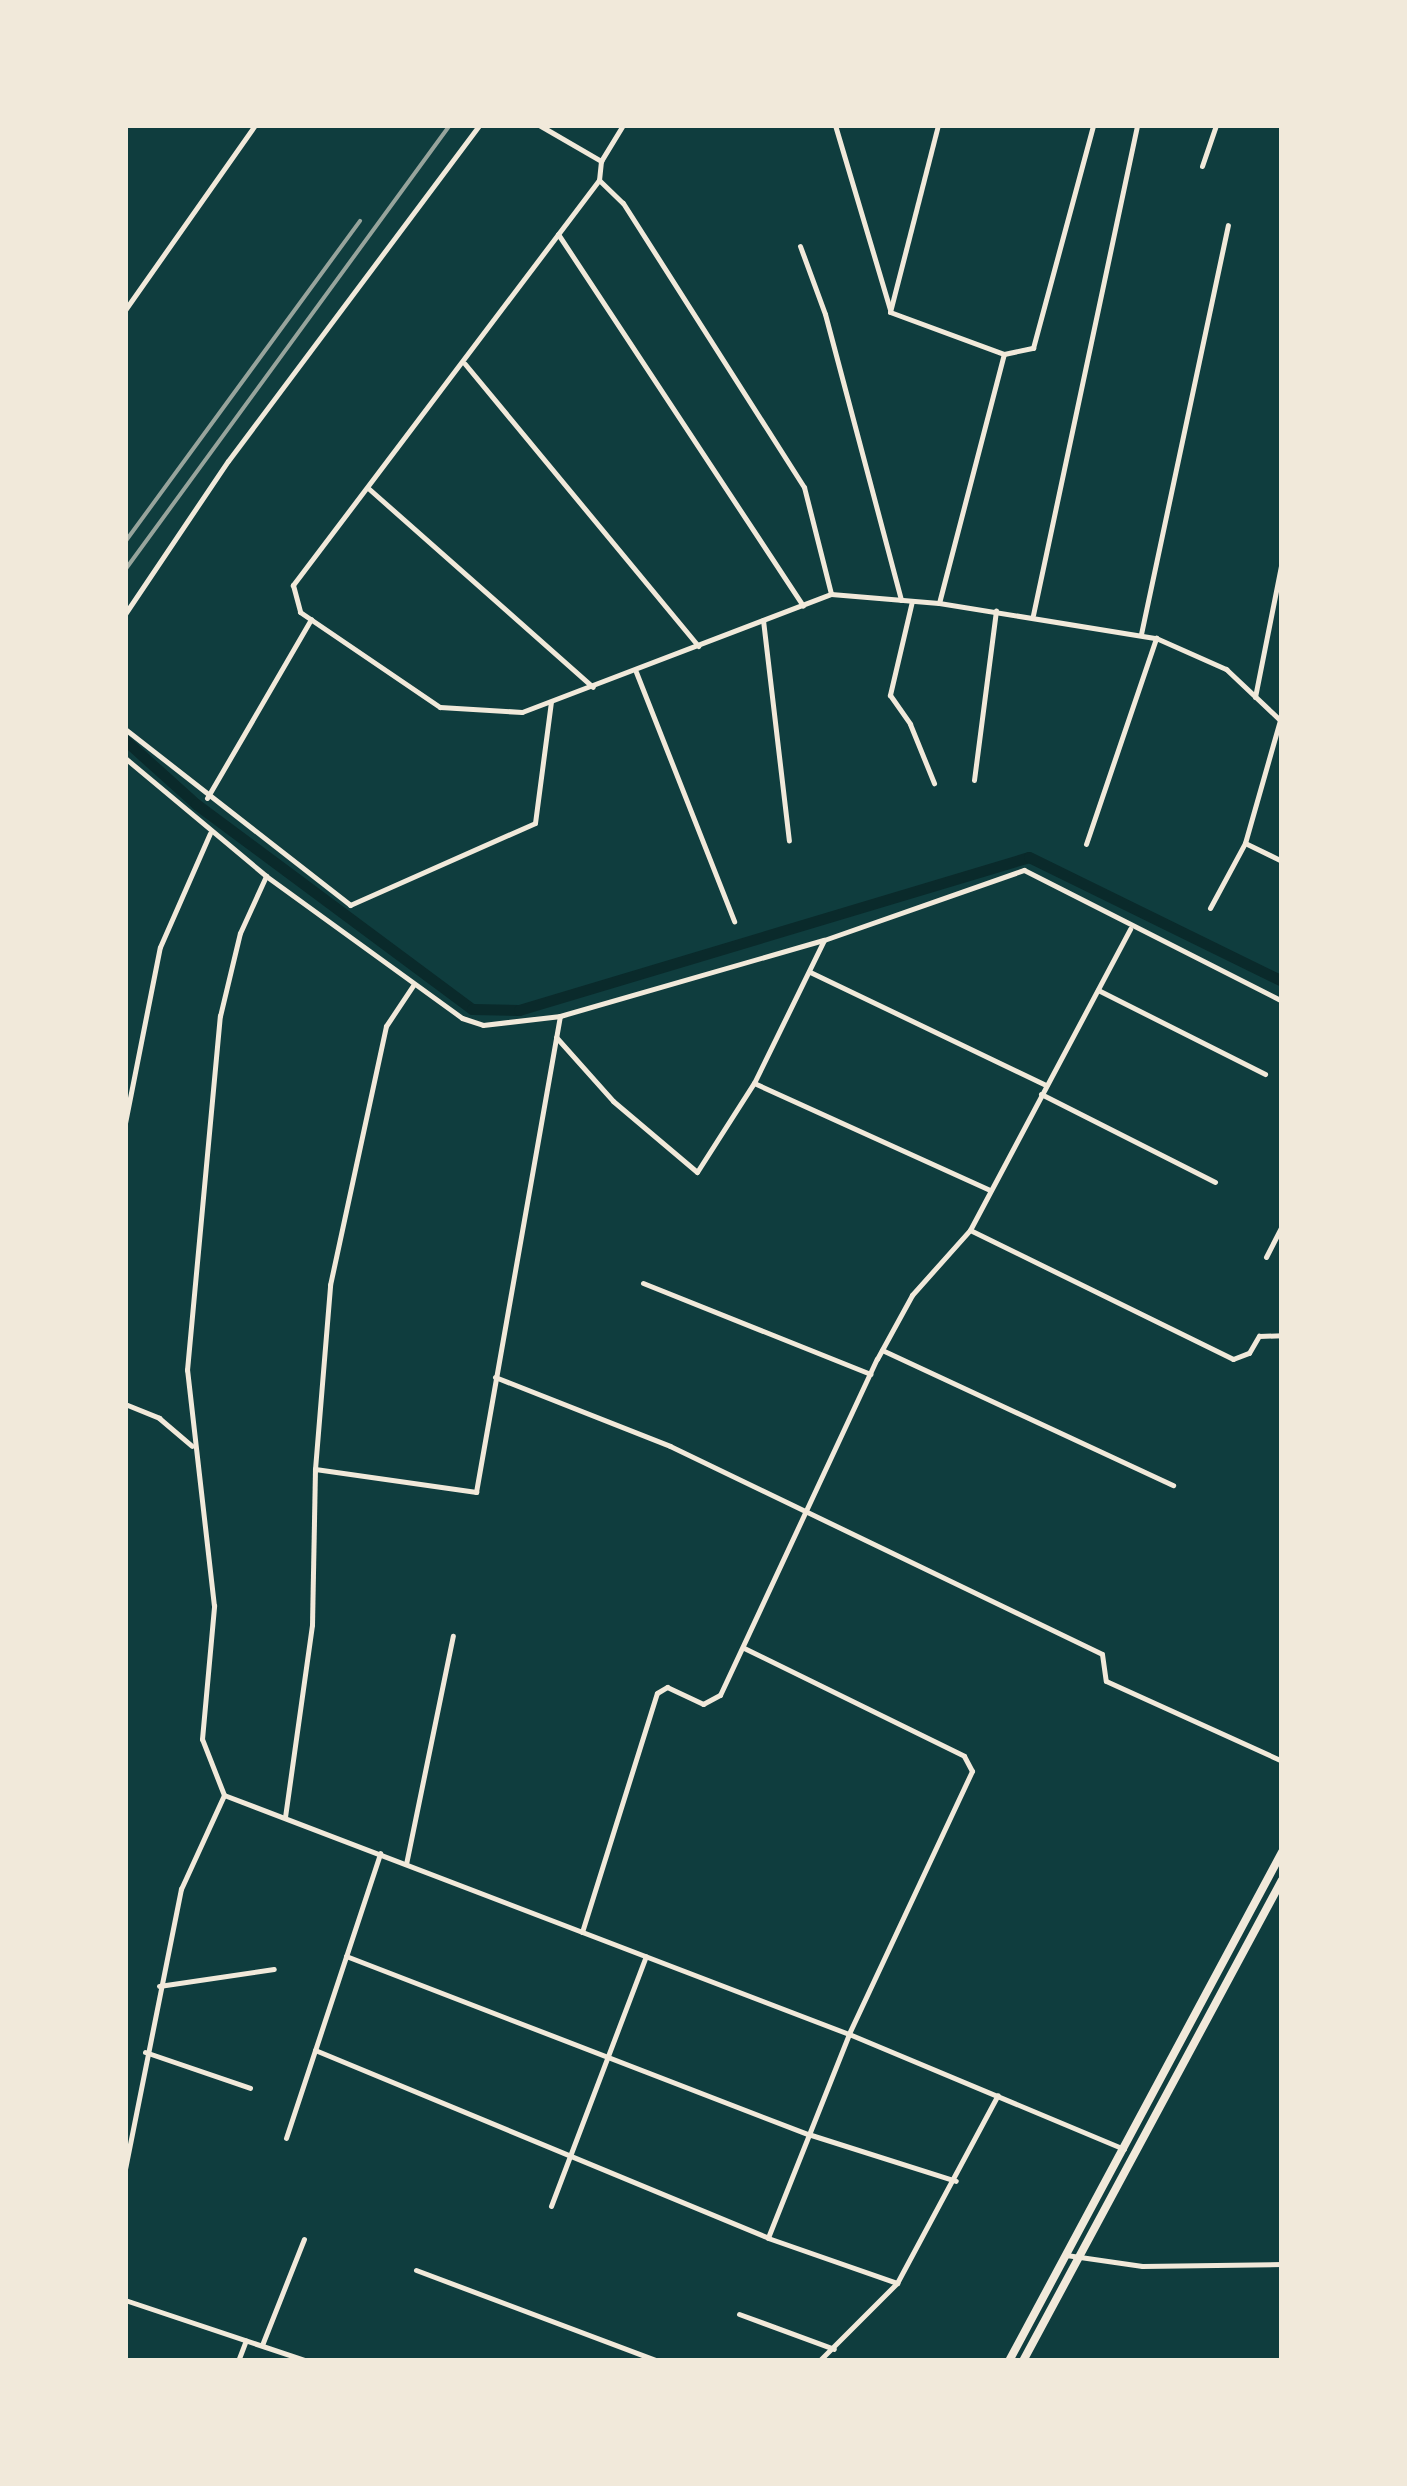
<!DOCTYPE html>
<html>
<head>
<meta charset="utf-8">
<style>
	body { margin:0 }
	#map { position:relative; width:1407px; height:2486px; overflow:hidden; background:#0f3d3e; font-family:Montserrat,sans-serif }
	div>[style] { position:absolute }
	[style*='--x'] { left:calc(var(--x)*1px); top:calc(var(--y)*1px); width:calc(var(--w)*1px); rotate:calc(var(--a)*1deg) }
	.canal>* { height:11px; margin:-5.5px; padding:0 5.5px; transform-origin:5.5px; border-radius:5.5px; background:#0a2a2b }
	.minor>* { height:5px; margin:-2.5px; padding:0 2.5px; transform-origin:2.5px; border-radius:2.5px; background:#f1e9da }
	.primary>* { height:8px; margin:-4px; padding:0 4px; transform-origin:4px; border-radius:4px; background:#f1e9da }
	.rail>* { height:4px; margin:-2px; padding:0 2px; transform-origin:2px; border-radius:2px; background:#97a49c }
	span { translate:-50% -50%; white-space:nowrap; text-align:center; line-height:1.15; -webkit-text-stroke:9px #f1e9da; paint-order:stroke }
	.frame { position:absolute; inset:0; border:128px solid #f1e9da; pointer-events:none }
</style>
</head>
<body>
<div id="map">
	<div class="canal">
		<div style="--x:125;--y:740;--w:96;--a:42"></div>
		<div style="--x:196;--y:804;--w:344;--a:36.6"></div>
		<div style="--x:472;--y:1009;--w:47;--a:1.2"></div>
		<div style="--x:519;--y:1010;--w:532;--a:-16.7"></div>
		<div style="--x:1029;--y:857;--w:282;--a:26.1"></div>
	</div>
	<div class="minor">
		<div style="--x:539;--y:125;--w:72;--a:30.1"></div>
		<div style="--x:623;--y:125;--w:42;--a:121.4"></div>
		<div style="--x:601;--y:161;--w:19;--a:96"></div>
		<div style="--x:599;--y:180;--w:508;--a:127.07"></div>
		<div style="--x:293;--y:585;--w:28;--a:75"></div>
		<div style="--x:300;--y:612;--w:169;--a:34.2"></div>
		<div style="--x:440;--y:707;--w:82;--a:3.5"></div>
		<div style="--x:522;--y:712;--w:331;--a:-20.9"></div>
		<div style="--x:831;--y:594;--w:108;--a:4.8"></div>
		<div style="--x:939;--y:603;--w:220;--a:9.2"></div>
		<div style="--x:1156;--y:638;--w:77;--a:23.9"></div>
		<div style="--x:1226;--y:669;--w:77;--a:43.4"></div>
		<div style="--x:835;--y:125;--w:192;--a:73.4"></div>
		<div style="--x:938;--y:125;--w:193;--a:104.4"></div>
		<div style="--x:890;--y:312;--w:121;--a:20.2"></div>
		<div style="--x:1202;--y:166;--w:43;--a:-71.1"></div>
		<div style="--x:599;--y:180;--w:33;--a:44"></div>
		<div style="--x:623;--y:203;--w:337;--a:57.5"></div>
		<div style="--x:804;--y:487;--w:110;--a:75.8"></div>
		<div style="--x:558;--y:234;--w:445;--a:56.6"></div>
		<div style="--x:800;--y:246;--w:72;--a:69.8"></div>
		<div style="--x:825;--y:314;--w:296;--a:75.1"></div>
		<div style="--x:125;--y:310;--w:226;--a:-54.9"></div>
		<div style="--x:465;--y:364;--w:366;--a:50.4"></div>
		<div style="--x:368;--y:488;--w:300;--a:41.5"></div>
		<div style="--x:912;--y:601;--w:97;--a:103.2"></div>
		<div style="--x:890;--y:695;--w:35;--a:55"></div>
		<div style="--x:910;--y:724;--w:64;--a:67.9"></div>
		<div style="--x:939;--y:603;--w:257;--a:-75.4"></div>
		<div style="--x:1004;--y:354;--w:30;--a:-12"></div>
		<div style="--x:1033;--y:348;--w:231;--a:-74.9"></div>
		<div style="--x:125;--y:614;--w:184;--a:-56.1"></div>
		<div style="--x:228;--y:461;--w:419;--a:-53.2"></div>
		<div style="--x:1033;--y:615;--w:500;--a:-78"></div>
		<div style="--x:763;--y:620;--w:222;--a:83.3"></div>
		<div style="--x:1141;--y:634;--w:418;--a:-78"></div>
		<div style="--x:636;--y:672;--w:268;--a:68.5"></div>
		<div style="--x:1255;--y:697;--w:139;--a:-78.8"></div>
		<div style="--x:125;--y:729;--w:286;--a:38"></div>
		<div style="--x:350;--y:905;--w:202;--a:-23.9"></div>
		<div style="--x:535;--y:823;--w:122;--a:-82.5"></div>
		<div style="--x:125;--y:758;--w:184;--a:39.9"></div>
		<div style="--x:266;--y:876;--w:242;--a:35.9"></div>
		<div style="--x:462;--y:1018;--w:22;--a:18"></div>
		<div style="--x:483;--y:1025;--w:78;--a:-6.7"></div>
		<div style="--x:560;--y:1016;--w:275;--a:-16.1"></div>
		<div style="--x:824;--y:940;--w:212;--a:-19.3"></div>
		<div style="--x:1024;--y:870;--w:289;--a:26.9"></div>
		<div style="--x:974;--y:780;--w:171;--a:-82.6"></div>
		<div style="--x:207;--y:798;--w:207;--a:-59.8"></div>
		<div style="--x:1245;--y:843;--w:41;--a:25.9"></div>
		<div style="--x:1086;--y:844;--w:218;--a:-71.2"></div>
		<div style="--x:1210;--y:908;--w:74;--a:-61.7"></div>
		<div style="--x:1245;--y:843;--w:128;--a:-74.1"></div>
		<div style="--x:810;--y:972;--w:262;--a:25.6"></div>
		<div style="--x:1098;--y:990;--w:187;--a:26.7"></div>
		<div style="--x:556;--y:1037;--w:86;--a:48.3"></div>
		<div style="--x:613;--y:1101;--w:110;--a:40.2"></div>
		<div style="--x:697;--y:1172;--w:106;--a:-57.4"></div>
		<div style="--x:754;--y:1083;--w:159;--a:-63.9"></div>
		<div style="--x:754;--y:1083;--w:259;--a:24.4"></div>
		<div style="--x:1041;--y:1094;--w:195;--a:26.8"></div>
		<div style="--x:125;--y:1123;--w:179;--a:-78.8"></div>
		<div style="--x:160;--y:947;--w:124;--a:-66.3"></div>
		<div style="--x:970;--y:1230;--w:293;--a:26.1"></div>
		<div style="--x:1233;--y:1359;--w:17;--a:-21"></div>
		<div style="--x:1249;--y:1353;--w:20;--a:-60"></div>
		<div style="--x:1259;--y:1336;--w:23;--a:-2"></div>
		<div style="--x:1266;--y:1257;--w:35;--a:-63"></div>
		<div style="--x:643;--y:1283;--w:245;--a:21.8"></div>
		<div style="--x:882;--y:1350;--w:321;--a:24.9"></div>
		<div style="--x:495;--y:1377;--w:188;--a:21.5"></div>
		<div style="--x:670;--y:1446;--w:479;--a:25.7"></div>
		<div style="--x:1102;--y:1654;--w:27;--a:82"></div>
		<div style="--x:1106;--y:1681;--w:193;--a:24.4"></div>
		<div style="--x:125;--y:1404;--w:37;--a:22"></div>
		<div style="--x:159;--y:1418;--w:43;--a:40.3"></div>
		<div style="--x:315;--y:1469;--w:163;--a:8.1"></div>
		<div style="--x:476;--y:1492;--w:483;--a:-80"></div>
		<div style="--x:744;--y:1648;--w:245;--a:26.1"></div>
		<div style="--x:964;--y:1756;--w:17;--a:62"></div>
		<div style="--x:972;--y:1771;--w:290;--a:115.1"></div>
		<div style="--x:849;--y:2034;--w:219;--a:111.7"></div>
		<div style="--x:224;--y:1795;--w:669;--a:20.93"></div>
		<div style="--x:849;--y:2034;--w:298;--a:22.7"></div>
		<div style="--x:285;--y:1817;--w:194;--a:-82"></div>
		<div style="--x:312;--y:1625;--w:156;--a:-88.9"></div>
		<div style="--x:315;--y:1469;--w:185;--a:-85.3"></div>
		<div style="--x:330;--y:1285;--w:265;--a:-77.8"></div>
		<div style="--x:386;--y:1026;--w:50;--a:-56.3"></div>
		<div style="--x:406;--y:1864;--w:233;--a:-78.4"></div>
		<div style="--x:582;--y:1932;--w:250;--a:-72.6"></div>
		<div style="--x:657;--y:1693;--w:12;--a:-31"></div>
		<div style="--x:667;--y:1687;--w:40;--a:25"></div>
		<div style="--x:703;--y:1704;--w:19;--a:-28"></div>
		<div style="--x:720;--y:1695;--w:371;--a:-65"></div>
		<div style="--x:877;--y:1359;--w:73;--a:-61.3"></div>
		<div style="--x:912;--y:1295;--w:87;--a:-48.3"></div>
		<div style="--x:970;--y:1230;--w:341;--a:-62"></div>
		<div style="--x:346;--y:1956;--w:495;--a:21.1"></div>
		<div style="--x:808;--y:2134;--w:155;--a:17.6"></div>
		<div style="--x:159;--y:1986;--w:116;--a:-8.4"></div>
		<div style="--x:315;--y:2050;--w:490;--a:22.5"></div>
		<div style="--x:768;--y:2238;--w:137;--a:19.2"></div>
		<div style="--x:145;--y:2052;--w:111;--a:18.9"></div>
		<div style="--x:286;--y:2138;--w:300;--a:-71.7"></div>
		<div style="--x:125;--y:2169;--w:286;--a:-78.7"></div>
		<div style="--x:181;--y:1889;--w:103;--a:-65.4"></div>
		<div style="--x:224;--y:1795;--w:60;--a:-111.4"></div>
		<div style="--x:202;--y:1739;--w:134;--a:-84.8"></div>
		<div style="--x:214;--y:1606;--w:238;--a:-96.5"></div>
		<div style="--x:187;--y:1370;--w:356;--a:-84.7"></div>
		<div style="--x:220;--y:1016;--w:85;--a:-76.5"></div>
		<div style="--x:240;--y:933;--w:63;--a:-65.5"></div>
		<div style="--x:551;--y:2206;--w:267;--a:-69.2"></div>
		<div style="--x:1066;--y:2255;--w:77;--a:8.2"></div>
		<div style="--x:1142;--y:2266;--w:140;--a:-0.8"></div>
		<div style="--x:416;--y:2270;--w:259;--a:20.6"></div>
		<div style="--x:125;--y:2300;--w:192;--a:18.5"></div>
		<div style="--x:739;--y:2314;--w:101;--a:20.2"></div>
		<div style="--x:262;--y:2345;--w:114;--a:-68.4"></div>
		<div style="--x:238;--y:2361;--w:22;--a:-69"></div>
		<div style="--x:819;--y:2361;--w:110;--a:-45"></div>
		<div style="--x:897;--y:2283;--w:213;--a:-61.8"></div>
	</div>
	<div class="primary">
		<div style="--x:1009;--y:2361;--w:578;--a:-61.79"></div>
		<div style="--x:1023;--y:2361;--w:546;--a:-61.7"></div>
	</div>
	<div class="rail">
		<div style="--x:125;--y:542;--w:398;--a:-53.8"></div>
		<div style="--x:125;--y:570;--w:551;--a:-53.86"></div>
	</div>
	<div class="frame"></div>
</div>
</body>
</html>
